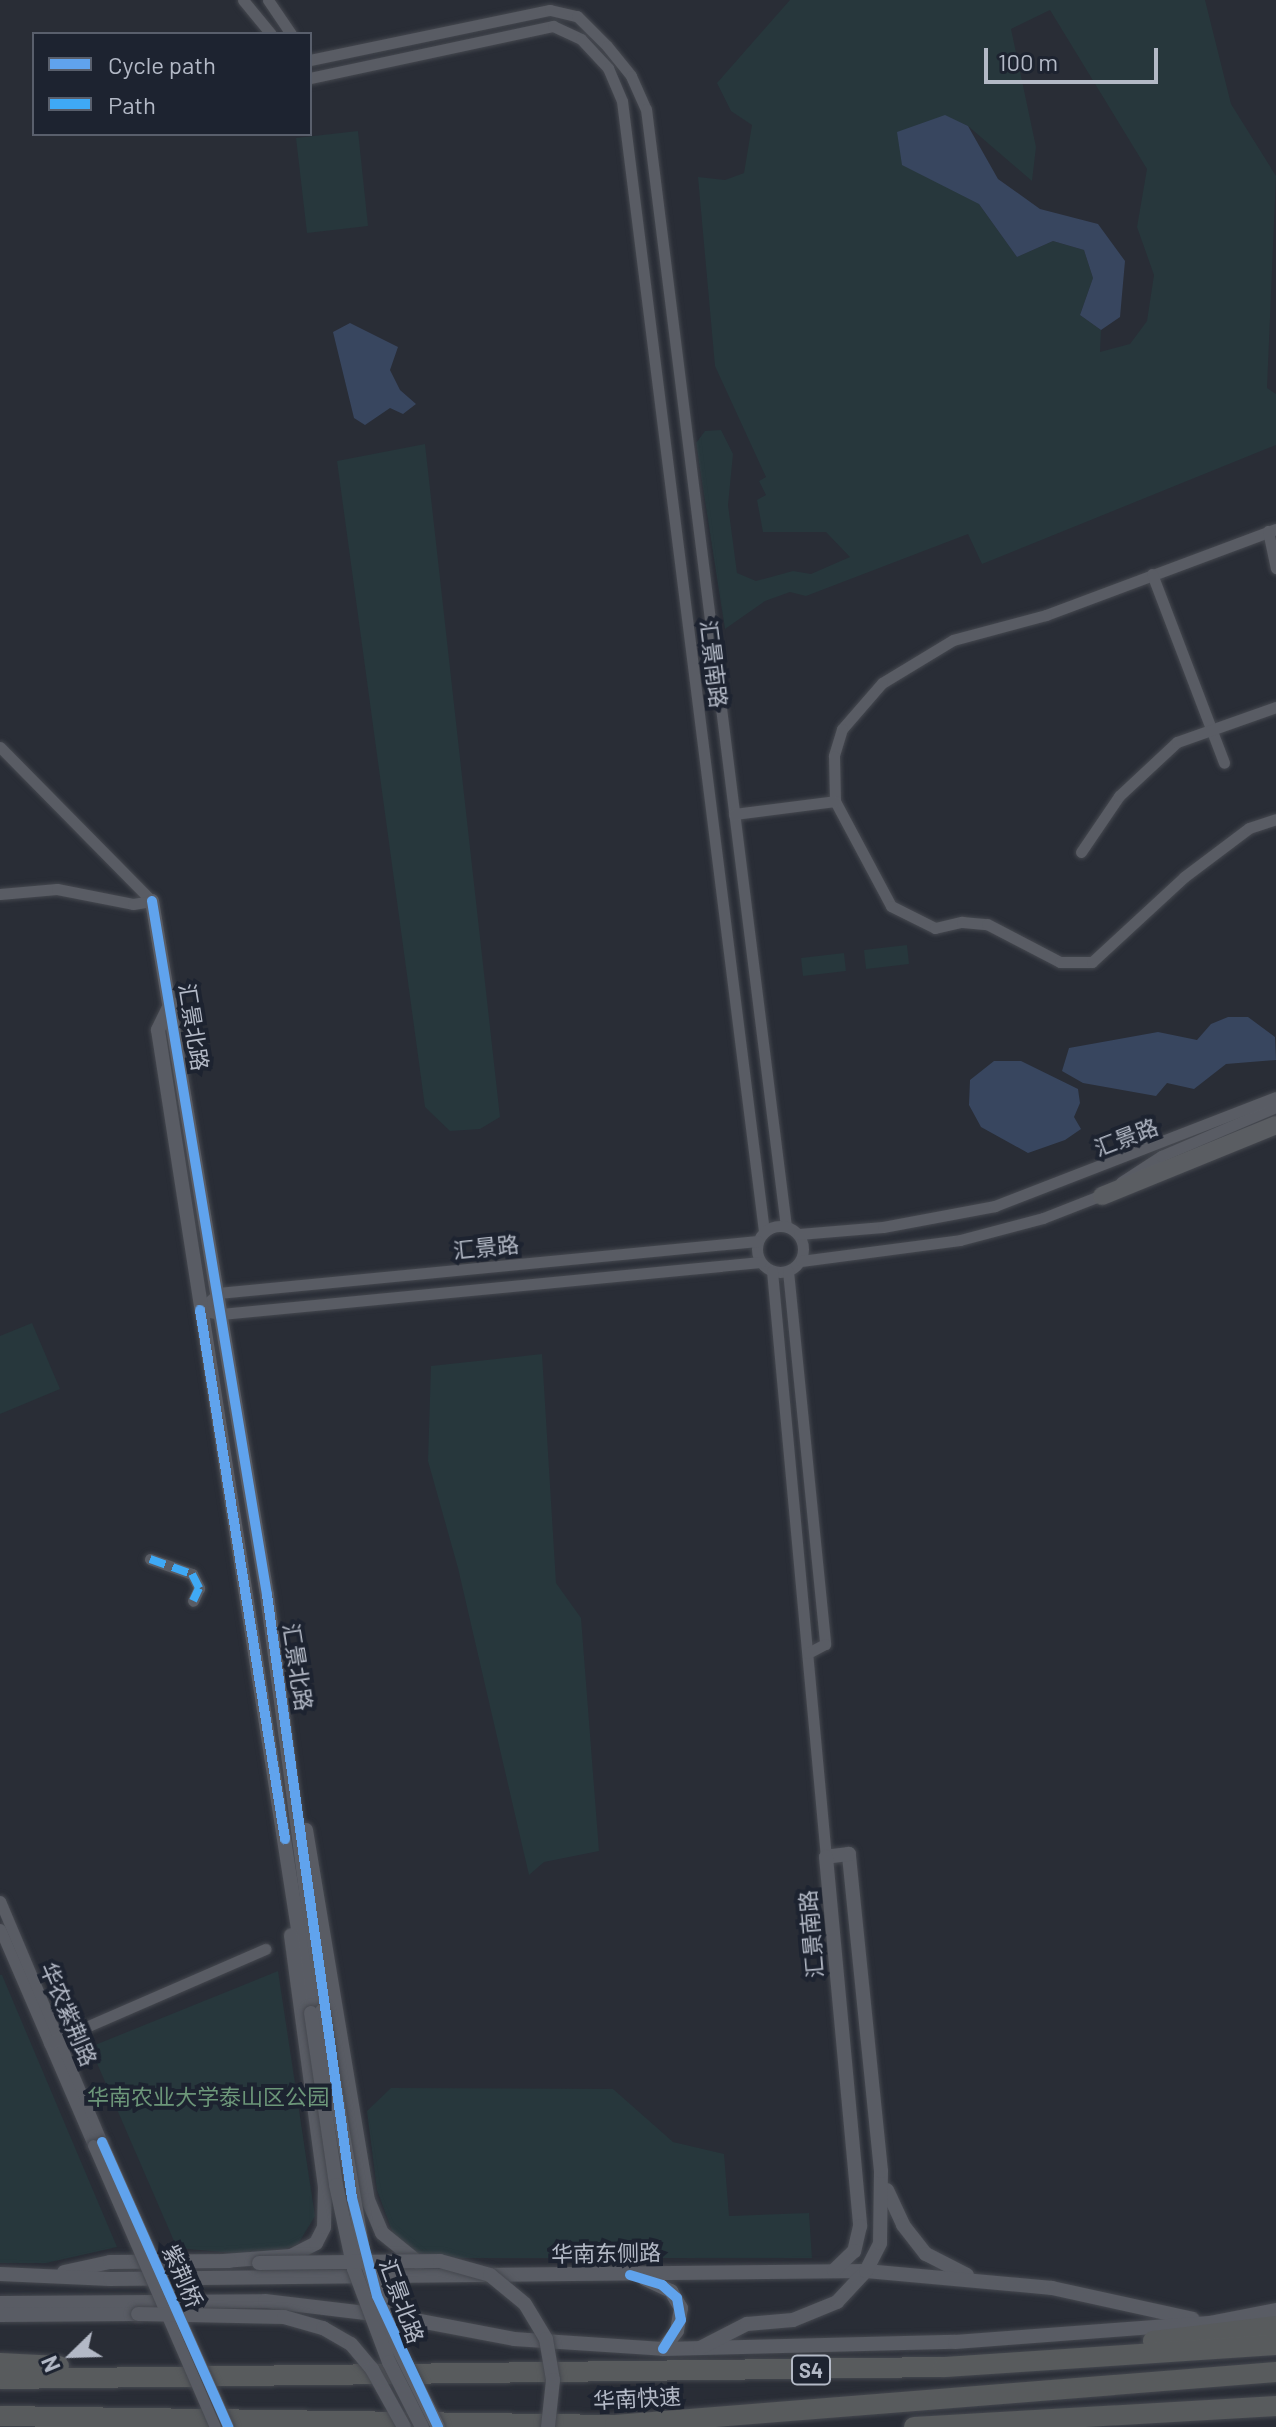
<!DOCTYPE html>
<html>
<head>
<meta charset="utf-8">
<style>
	body { margin:0 }
	#map { position:relative; width:1276px; height:2427px; overflow:hidden; background:#292d36; font-family:Barlow,"Noto Sans SC",sans-serif }
	div>[style] { position:absolute }
	[style*='--x'] { left:calc(var(--x)*1px); top:calc(var(--y)*1px); width:calc(var(--w)*1px); rotate:calc(var(--a)*1deg) }
	.green>* { inset:0; background:#27373c }
	.water>* { inset:0; background:#38465f }
	.roads { filter:drop-shadow(0 0 2px #45484f) drop-shadow(0 0 2px #45484f) }
	.minor>* { height:11px; margin:-5.5px; padding:0 5.5px; transform-origin:5.5px; border-radius:5.5px; background:#595c64 }
	.minor>.ring { margin:-5.5px; padding:0; box-sizing:content-box; background:none; border:11px solid #595c64; border-radius:50% }
	.tertiary>* { height:14px; margin:-7px; padding:0 7px; transform-origin:7px; border-radius:7px; background:#595c64 }
	.trunk>* { height:18px; margin:-9px; padding:0 9px; transform-origin:9px; border-radius:9px; background:#5a5d62 }
	.motorway>* { height:20px; margin:-10px; padding:0 10px; transform-origin:10px; border-radius:10px; background:#585b5d }
	.bridges { filter:drop-shadow(0 0 2px #45484f) drop-shadow(0 0 2px #45484f) }
	.minor-bridge>* { height:11px; margin:-5.5px; padding:0 5.5px; transform-origin:5.5px; border-radius:5.5px; background:#595c64 }
	.tertiary-bridge>* { height:14px; margin:-7px; padding:0 7px; transform-origin:7px; border-radius:7px; background:#595c64 }
	.quiet>* { height:8px; margin-top:-4px; transform-origin:0; background:repeating-linear-gradient(90deg,#3fa9f5 0 16px,transparent 0 24px) }
	.cycleway>* { height:10px; margin:-5px; padding:0 5px; transform-origin:5px; border-radius:5px; background:#60a3ed }
	span { translate:-50% -50%; white-space:nowrap; text-align:center; line-height:1.15; -webkit-text-stroke:8px #1d2330; paint-order:stroke }
	.shield-label span { padding:2px 6px; background:#1d2330; border:2px solid; border-radius:6px; -webkit-text-stroke-width:0 }
	.shield-label { font-size:20px; color:#b3b9c6; font-weight:700 }
	.street-label { font-size:22px; color:#b3b9c6 }
	.park-label { font-size:22px; color:#6c9679 }
	.legend { position:absolute; left:32px; top:32px; width:280px; height:104px; box-sizing:border-box; background:#1d2330; border:2px solid #595f6c; margin:0; padding:10px 14px; list-style:none; font-size:24px; color:#b3b9c6 }
	.legend li { display:flex; align-items:center; gap:16px; height:40px }
	.legend b { width:40px; border:2px solid #595f6c }
	.north { position:absolute; left:32px; top:2315px; width:80px; height:80px; -webkit-text-stroke:6px #1d2330; paint-order:stroke; rotate:247deg; font-size:22px; font-weight:700; line-height:32px; text-align:center; color:#b3b9c6 }
	.north::after { content:''; display:block; margin:auto; width:28px; height:36px; background:#b3b9c6; clip-path:polygon(50% 0,100% 100%,50% 72%,0 100%) }
	.scale { position:absolute; left:984px; top:48px; width:174px; height:36px; box-sizing:border-box; border:4px solid #b3b9c6; border-top:0; padding-left:10px; font-size:24px; line-height:28px; white-space:nowrap; color:#b3b9c6; -webkit-text-stroke:6px #1d2330; paint-order:stroke }
</style>
</head>
<body>
<div id="map">
	<div class="green">
		<div style="clip-path:polygon(evenodd,790px 0,1205px 0,1231px 104px,1276px 176px,1267px 388px,1276px 394px,1276px 445px,982px 564px,968px 534px,806px 596px,790px 592px,765px 601px,725px 629px,696px 443px,705px 431px,721px 430px,733px 454px,728px 505px,737px 573px,756px 581px,793px 571px,811px 574px,850px 557px,826px 532px,763px 532px,757px 500px,766px 495px,759px 481px,766px 477px,715px 366px,698px 177px,725px 180px,744px 173px,752px 125px,731px 111px,717px 83px,790px 0,1050px 10px,1147px 169px,1137px 227px,1154px 275px,1147px 321px,1130px 344px,1100px 352px,1101px 330px,1080px 315px,1093px 278px,1084px 250px,1053px 241px,1017px 257px,979px 204px,945px 116px,968px 126px,1032px 181px,1036px 147px,1011px 29px,1050px 10px)"></div>
		<div style="clip-path:polygon(358px 131px,368px 226px,307px 233px,296px 138px)"></div>
		<div style="clip-path:polygon(425px 444px,500px 1117px,480px 1129px,450px 1131px,425px 1107px,337px 461px)"></div>
		<div style="clip-path:polygon(907px 945px,909px 964px,866px 969px,864px 950px)"></div>
		<div style="clip-path:polygon(844px 953px,846px 971px,803px 976px,801px 958px)"></div>
		<div style="clip-path:polygon(32px 1323px,60px 1389px,0 1414px,0 1336px)"></div>
		<div style="clip-path:polygon(542px 1354px,556px 1583px,581px 1618px,599px 1851px,544px 1862px,529px 1875px,458px 1568px,428px 1461px,431px 1366px)"></div>
		<div style="clip-path:polygon(278px 1971px,315px 2216px,298px 2244px,268px 2256px,177px 2248px,90px 2047px)"></div>
		<div style="clip-path:polygon(0 1975px,2px 1975px,117px 2247px,46px 2263px,0 2263px)"></div>
		<div style="clip-path:polygon(391px 2088px,613px 2089px,673px 2142px,724px 2154px,729px 2216px,809px 2213px,812px 2258px,421px 2258px,394px 2236px,377px 2190px,367px 2111px)"></div>
	</div>
	<div class="water">
		<div style="clip-path:polygon(945px 115px,968px 126px,998px 179px,1040px 209px,1098px 224px,1125px 261px,1120px 317px,1101px 330px,1080px 315px,1093px 278px,1084px 250px,1053px 241px,1017px 257px,979px 204px,902px 165px,897px 132px)"></div>
		<div style="clip-path:polygon(350px 323px,398px 347px,390px 370px,400px 390px,416px 404px,403px 414px,390px 408px,365px 425px,354px 418px,333px 332px)"></div>
		<div style="clip-path:polygon(1228px 1017px,1248px 1017px,1275px 1037px,1276px 1060px,1226px 1064px,1194px 1089px,1167px 1083px,1156px 1096px,1083px 1083px,1062px 1071px,1069px 1048px,1158px 1032px,1197px 1040px,1211px 1024px)"></div>
		<div style="clip-path:polygon(994px 1061px,1021px 1061px,1078px 1089px,1080px 1103px,1074px 1117px,1081px 1129px,1065px 1140px,1028px 1153px,981px 1127px,969px 1105px,970px 1080px)"></div>
	</div>
	<div class="roads">
		<div class="minor">
			<div style="--x:243;--y:0;--w:44;--a:50.5"></div>
			<div style="--x:268;--y:0;--w:41;--a:55.9"></div>
			<div style="--x:310;--y:60;--w:245;--a:-11.8"></div>
			<div style="--x:550;--y:10;--w:28;--a:13"></div>
			<div style="--x:577;--y:16;--w:42;--a:45"></div>
			<div style="--x:607;--y:46;--w:38;--a:51"></div>
			<div style="--x:631;--y:76;--w:36;--a:66"></div>
			<div style="--x:646;--y:109;--w:1126;--a:82.86"></div>
			<div style="--x:310;--y:78;--w:249;--a:-12.1"></div>
			<div style="--x:553;--y:26;--w:31;--a:25"></div>
			<div style="--x:581;--y:39;--w:40;--a:47"></div>
			<div style="--x:608;--y:68;--w:36;--a:67"></div>
			<div style="--x:622;--y:101;--w:1140;--a:82.84"></div>
			<div style="--x:1276;--y:529;--w:246;--a:159.5"></div>
			<div style="--x:1046;--y:615;--w:96;--a:165"></div>
			<div style="--x:953;--y:640;--w:83;--a:148.8"></div>
			<div style="--x:882;--y:683;--w:61;--a:131"></div>
			<div style="--x:842;--y:729;--w:28;--a:107"></div>
			<div style="--x:834;--y:756;--w:45;--a:88.7"></div>
			<div style="--x:835;--y:801;--w:119;--a:61.9"></div>
			<div style="--x:891;--y:906;--w:49;--a:26.6"></div>
			<div style="--x:935;--y:928;--w:28;--a:-13"></div>
			<div style="--x:962;--y:922;--w:25;--a:5"></div>
			<div style="--x:987;--y:924;--w:82;--a:27.5"></div>
			<div style="--x:1060;--y:962;--w:32;--a:0"></div>
			<div style="--x:1092;--y:962;--w:125;--a:-42.7"></div>
			<div style="--x:1184;--y:877;--w:81;--a:-37"></div>
			<div style="--x:1249;--y:828;--w:28;--a:-18"></div>
			<div style="--x:1268;--y:531;--w:38;--a:78"></div>
			<div style="--x:1152;--y:574;--w:202;--a:69.1"></div>
			<div style="--x:0;--y:747;--w:216;--a:45.4"></div>
			<div style="--x:734;--y:814;--w:102;--a:-7.3"></div>
			<div style="--x:1081;--y:852;--w:68;--a:-55.8"></div>
			<div style="--x:1119;--y:796;--w:79;--a:-43"></div>
			<div style="--x:1177;--y:742;--w:105;--a:-19.5"></div>
			<div style="--x:0;--y:894;--w:57;--a:-5"></div>
			<div style="--x:57;--y:889;--w:77;--a:11.2"></div>
			<div style="--x:133;--y:904;--w:19;--a:-9"></div>
			<div style="--x:1121;--y:1182;--w:48;--a:-33"></div>
			<div style="--x:1161;--y:1156;--w:125;--a:-23.1"></div>
			<div class="ring" style="left:757px;top:1226px;width:35px;height:35px"></div>
			<div style="--x:799;--y:1234;--w:84;--a:-4.8"></div>
			<div style="--x:883;--y:1227;--w:114;--a:-10.6"></div>
			<div style="--x:995;--y:1206;--w:301;--a:-21.2"></div>
			<div style="--x:801;--y:1261;--w:160;--a:-7.5"></div>
			<div style="--x:960;--y:1240;--w:86;--a:-14.8"></div>
			<div style="--x:1043;--y:1218;--w:69;--a:-21.3"></div>
			<div style="--x:772;--y:1271;--w:588;--a:84.74"></div>
			<div style="--x:788;--y:1271;--w:375;--a:84.3"></div>
			<div style="--x:825;--y:1644;--w:19;--a:152"></div>
			<div style="--x:200;--y:1310;--w:25;--a:-43"></div>
			<div style="--x:218;--y:1293;--w:542;--a:-5.5"></div>
			<div style="--x:200;--y:1310;--w:21;--a:11"></div>
			<div style="--x:221;--y:1314;--w:542;--a:-5.5"></div>
			<div style="--x:150;--y:1559;--w:45;--a:19.7"></div>
			<div style="--x:192;--y:1574;--w:16;--a:63"></div>
			<div style="--x:199;--y:1588;--w:14;--a:115"></div>
			<div style="--x:0;--y:1901;--w:262;--a:67.1"></div>
			<div style="--x:0;--y:1929;--w:235;--a:66.7"></div>
			<div style="--x:49;--y:2043;--w:236;--a:-23.5"></div>
		</div>
		<div class="tertiary">
			<div style="--x:152;--y:901;--w:703;--a:80.59"></div>
			<div style="--x:267;--y:1595;--w:420;--a:82.5"></div>
			<div style="--x:171;--y:1003;--w:30;--a:116"></div>
			<div style="--x:158;--y:1030;--w:995;--a:81.15"></div>
			<div style="--x:306;--y:1830;--w:375;--a:80.5"></div>
			<div style="--x:368;--y:2200;--w:36;--a:67"></div>
			<div style="--x:382;--y:2233;--w:48;--a:39"></div>
			<div style="--x:887;--y:2190;--w:38;--a:65"></div>
			<div style="--x:903;--y:2225;--w:37;--a:52"></div>
			<div style="--x:926;--y:2254;--w:46;--a:27.1"></div>
			<div style="--x:223;--y:2261;--w:68;--a:-4.2"></div>
			<div style="--x:291;--y:2256;--w:28;--a:-27"></div>
			<div style="--x:316;--y:2243;--w:18;--a:-63"></div>
			<div style="--x:324;--y:2227;--w:40;--a:-88.6"></div>
			<div style="--x:325;--y:2187;--w:254;--a:-97.7"></div>
			<div style="--x:64;--y:2272;--w:47;--a:-12.3"></div>
			<div style="--x:110;--y:2262;--w:120;--a:-0.5"></div>
			<div style="--x:0;--y:2274;--w:110;--a:2.6"></div>
			<div style="--x:110;--y:2279;--w:756;--a:-0.61"></div>
			<div style="--x:866;--y:2271;--w:187;--a:5.2"></div>
			<div style="--x:1052;--y:2288;--w:144;--a:12.4"></div>
			<div style="--x:645;--y:2279;--w:29;--a:25"></div>
			<div style="--x:671;--y:2291;--w:20;--a:60"></div>
			<div style="--x:681;--y:2308;--w:23;--a:100"></div>
			<div style="--x:677;--y:2331;--w:23;--a:128"></div>
			<div style="--x:0;--y:2303;--w:265;--a:-0.4"></div>
			<div style="--x:265;--y:2301;--w:135;--a:6.8"></div>
			<div style="--x:399;--y:2317;--w:117;--a:10.8"></div>
			<div style="--x:514;--y:2339;--w:149;--a:3.8"></div>
			<div style="--x:663;--y:2349;--w:292;--a:-1.4"></div>
			<div style="--x:955;--y:2342;--w:255;--a:-4.3"></div>
			<div style="--x:1209;--y:2323;--w:68;--a:-11"></div>
			<div style="--x:0;--y:2315;--w:138;--a:-0.4"></div>
			<div style="--x:700;--y:2348;--w:53;--a:-27.1"></div>
			<div style="--x:747;--y:2324;--w:46;--a:-5"></div>
			<div style="--x:793;--y:2320;--w:48;--a:-22.2"></div>
			<div style="--x:837;--y:2302;--w:42;--a:-46.9"></div>
			<div style="--x:866;--y:2271;--w:31;--a:-63"></div>
			<div style="--x:880;--y:2243;--w:72;--a:-89.2"></div>
			<div style="--x:881;--y:2171;--w:319;--a:-95.8"></div>
			<div style="--x:849;--y:1854;--w:23;--a:173"></div>
			<div style="--x:826;--y:1857;--w:371;--a:84.7"></div>
			<div style="--x:860;--y:2226;--w:26;--a:103"></div>
			<div style="--x:854;--y:2251;--w:28;--a:136"></div>
		</div>
		<div class="trunk">
			<div style="--x:1102;--y:1196;--w:188;--a:-22.2"></div>
		</div>
		<div class="motorway">
			<div style="--x:1153;--y:2341;--w:124;--a:-7"></div>
			<div style="--x:0;--y:2363;--w:59;--a:2.9"></div>
			<div style="--x:0;--y:2379;--w:944;--a:-0.73"></div>
			<div style="--x:944;--y:2367;--w:333;--a:-3.8"></div>
			<div style="--x:0;--y:2416;--w:615;--a:0.84"></div>
			<div style="--x:615;--y:2425;--w:663;--a:-4.58"></div>
			<div style="--x:914;--y:2427;--w:363;--a:-3.3"></div>
		</div>
	</div>
	<div class="bridges">
		<div class="minor-bridge">
			<div style="--x:102;--y:2142;--w:312;--a:66.1"></div>
			<div style="--x:93;--y:2145;--w:307;--a:66.6"></div>
		</div>
		<div class="tertiary-bridge">
			<div style="--x:322;--y:2011;--w:243;--a:80.3"></div>
			<div style="--x:363;--y:2251;--w:96;--a:70.6"></div>
			<div style="--x:395;--y:2342;--w:95;--a:63.2"></div>
			<div style="--x:311;--y:2013;--w:174;--a:81.7"></div>
			<div style="--x:336;--y:2185;--w:86;--a:77.9"></div>
			<div style="--x:354;--y:2269;--w:99;--a:69.4"></div>
			<div style="--x:389;--y:2362;--w:73;--a:63.1"></div>
			<div style="--x:259;--y:2263;--w:181;--a:-0.6"></div>
			<div style="--x:440;--y:2261;--w:52;--a:15.6"></div>
			<div style="--x:490;--y:2275;--w:45;--a:39.6"></div>
			<div style="--x:525;--y:2304;--w:41;--a:59"></div>
			<div style="--x:546;--y:2339;--w:42;--a:80.3"></div>
			<div style="--x:553;--y:2380;--w:47;--a:96.1"></div>
			<div style="--x:138;--y:2314;--w:146;--a:1.2"></div>
			<div style="--x:284;--y:2317;--w:41;--a:15.8"></div>
			<div style="--x:323;--y:2328;--w:32;--a:30"></div>
			<div style="--x:351;--y:2344;--w:33;--a:50"></div>
			<div style="--x:372;--y:2369;--w:66;--a:61.1"></div>
		</div>
	</div>
	<div class="quiet">
		<div style="--x:150;--y:1559;--w:45;--a:19.7"></div>
		<div style="--x:192;--y:1574;--w:16;--a:63"></div>
		<div style="--x:199;--y:1588;--w:14;--a:115"></div>
	</div>
	<div class="cycleway">
		<div style="--x:152;--y:901;--w:703;--a:80.59"></div>
		<div style="--x:267;--y:1595;--w:609;--a:81.98"></div>
		<div style="--x:352;--y:2198;--w:101;--a:75.7"></div>
		<div style="--x:377;--y:2296;--w:145;--a:65"></div>
		<div style="--x:200;--y:1310;--w:536;--a:80.87"></div>
		<div style="--x:102;--y:2142;--w:312;--a:66.1"></div>
		<div style="--x:630;--y:2275;--w:34;--a:17"></div>
		<div style="--x:662;--y:2285;--w:20;--a:41"></div>
		<div style="--x:677;--y:2298;--w:22;--a:80"></div>
		<div style="--x:681;--y:2320;--w:34;--a:122"></div>
	</div>
	<div class="shield-label">
		<span style="left:811px;top:2370px">S4</span>
	</div>
	<div class="street-label">
		<span style="left:714px;top:664px;rotate:83deg">汇景南路</span>
		<span style="left:194px;top:1027px;rotate:81deg">汇景北路</span>
		<span style="left:1126px;top:1137px;rotate:-21deg">汇景路</span>
		<span style="left:486px;top:1247px;rotate:-6deg">汇景路</span>
		<span style="left:298px;top:1667px;rotate:81deg">汇景北路</span>
		<span style="left:811px;top:1934px;rotate:-95deg">汇景南路</span>
		<span style="left:69px;top:2014px;rotate:67deg">华农紫荆路</span>
		<span style="left:606px;top:2253px;rotate:-1deg">华南东侧路</span>
		<span style="left:183px;top:2276px;rotate:66deg">紫荆桥</span>
		<span style="left:402px;top:2301px;rotate:70deg">汇景北路</span>
		<span style="left:637px;top:2398px;rotate:-3deg">华南快速</span>
	</div>
	<div class="park-label">
		<span style="left:208px;top:2097px">华南农业大学泰山区公园</span>
	</div>
	<ul class="legend">
	<li><b style="height:10px;background:#60a3ed"></b>Cycle path</li>
	<li><b style="height:10px;background:#3fa9f5"></b>Path</li>
	</ul>
	<div class="north">N</div>
	<div class="scale">100 m</div>
</div>
</body>
</html>
